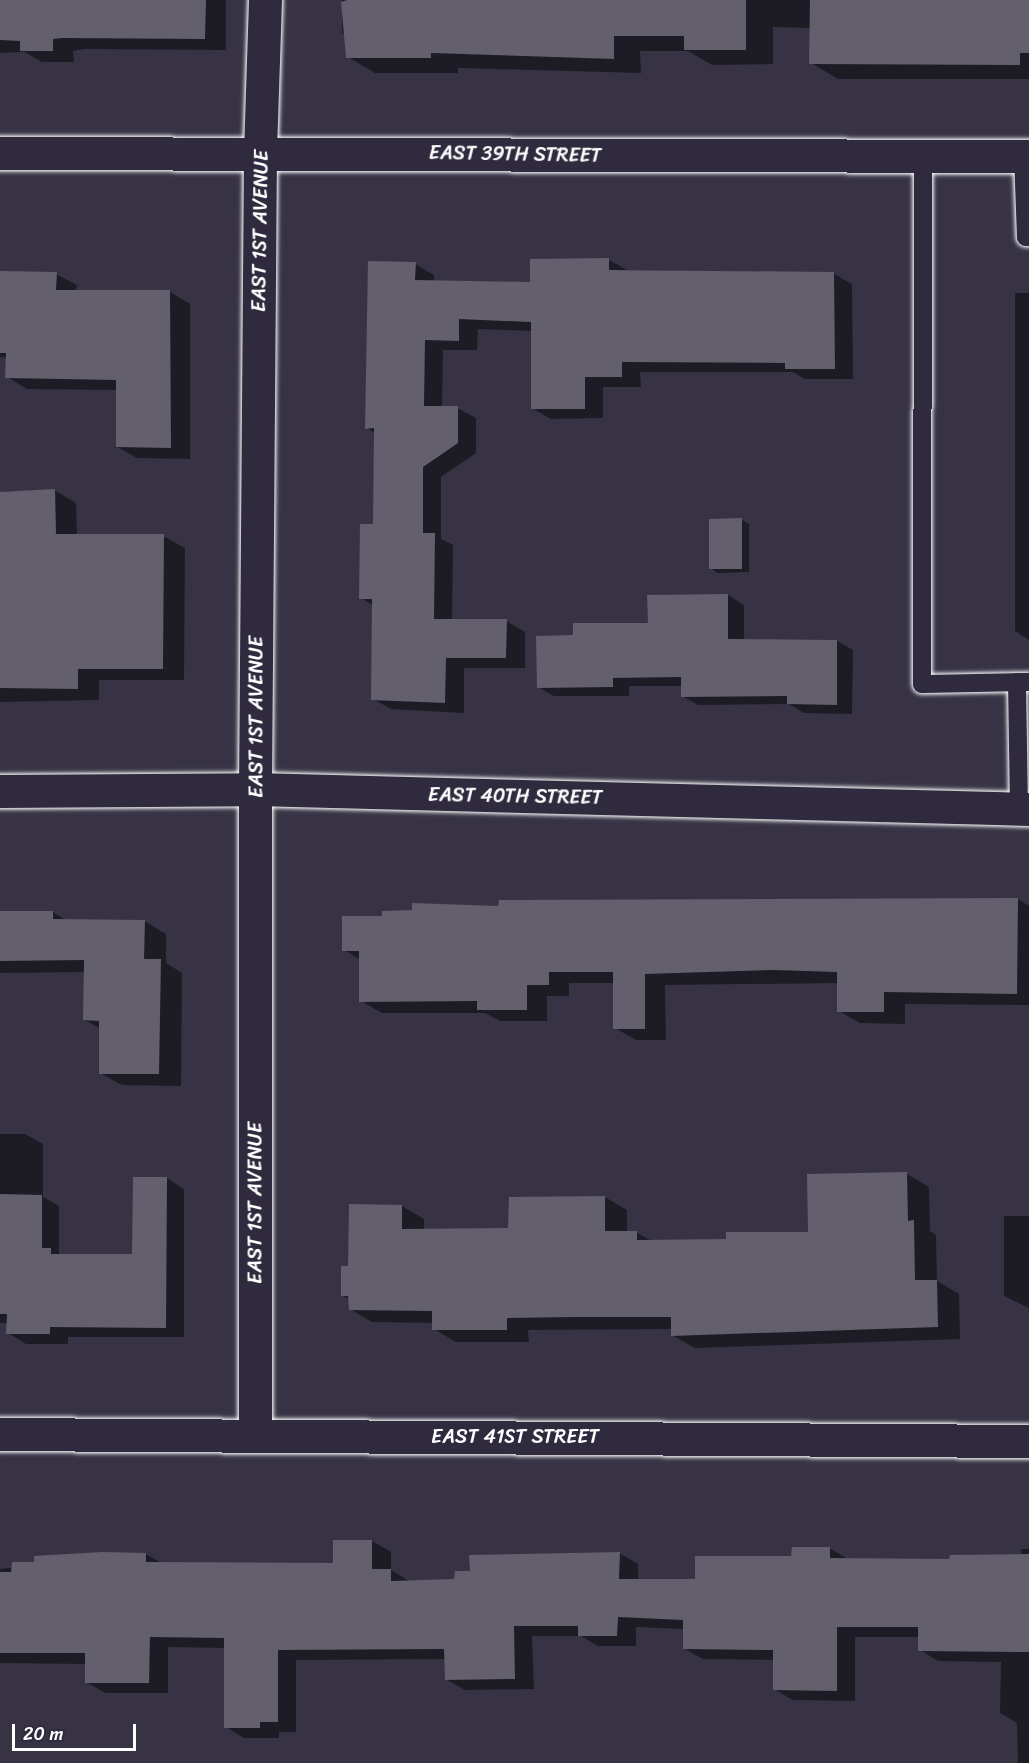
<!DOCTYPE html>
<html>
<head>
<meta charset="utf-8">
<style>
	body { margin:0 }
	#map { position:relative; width:1029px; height:1763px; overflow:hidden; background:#373345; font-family:Sriracha,sans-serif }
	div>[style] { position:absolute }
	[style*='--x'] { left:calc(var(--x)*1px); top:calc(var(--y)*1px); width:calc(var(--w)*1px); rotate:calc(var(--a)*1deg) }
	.shadow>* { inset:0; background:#0007 }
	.building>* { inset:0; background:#635f6d }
	.roads { filter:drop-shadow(0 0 2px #fff) drop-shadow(0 0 2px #fff) }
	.service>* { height:18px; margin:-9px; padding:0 9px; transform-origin:9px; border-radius:9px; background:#2f2a3d }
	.minor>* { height:33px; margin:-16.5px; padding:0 16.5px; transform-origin:16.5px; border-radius:16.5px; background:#2f2a3d }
	.tertiary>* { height:33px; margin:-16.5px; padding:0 16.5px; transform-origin:16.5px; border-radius:16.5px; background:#2f2a3d }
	span { translate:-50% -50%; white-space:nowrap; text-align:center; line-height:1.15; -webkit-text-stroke:5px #2f2a3d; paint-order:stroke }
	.street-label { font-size:20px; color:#fff }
	.scale { position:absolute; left:12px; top:1724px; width:124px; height:27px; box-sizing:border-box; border:3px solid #fff; border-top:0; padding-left:8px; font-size:18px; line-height:21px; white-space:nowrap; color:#fff; -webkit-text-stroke:4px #2f2a3d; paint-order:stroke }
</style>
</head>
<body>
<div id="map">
	<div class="shadow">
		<div style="clip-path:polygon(0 0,226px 0,226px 50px,84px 49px,73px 51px,74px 62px,42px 62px,25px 52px,0 53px)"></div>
		<div style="clip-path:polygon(342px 0,1029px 0,1029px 79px,838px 79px,811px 63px,811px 28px,773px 27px,773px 64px,712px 65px,688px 51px,640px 51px,641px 73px,458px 68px,458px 73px,375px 73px,348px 57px,348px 36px,342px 33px)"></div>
		<div style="clip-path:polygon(609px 260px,627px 270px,834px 274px,852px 284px,853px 379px,805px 379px,793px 372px,640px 372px,641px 387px,603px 387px,603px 418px,551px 419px,532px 408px,532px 331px,478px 329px,477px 350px,443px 350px,442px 407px,457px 408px,476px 418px,476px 453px,441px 477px,441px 539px,453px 545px,452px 621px,506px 621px,525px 632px,525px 668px,464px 668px,464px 713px,391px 709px,373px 699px,374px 606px,361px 598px,374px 526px,375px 433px,367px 428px,415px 264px,434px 275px,434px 282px,532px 284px)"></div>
		<div style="clip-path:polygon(0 273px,56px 274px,77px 285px,76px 292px,170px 292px,190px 304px,190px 459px,137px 458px,117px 447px,118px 390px,27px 389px,7px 377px,7px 358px,0 357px)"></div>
		<div style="clip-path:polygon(1015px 293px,1029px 293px,1029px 640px,1015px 631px)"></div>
		<div style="clip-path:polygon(54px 490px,76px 503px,77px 535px,163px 536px,185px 548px,184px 680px,99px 680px,99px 700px,0 702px,0 492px)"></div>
		<div style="clip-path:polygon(742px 520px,749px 524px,749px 572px,718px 573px,710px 568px)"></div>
		<div style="clip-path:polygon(728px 595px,744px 605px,744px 641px,837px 641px,853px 650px,852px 714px,804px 713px,789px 704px,698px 705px,682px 696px,682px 686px,629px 686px,629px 696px,554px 696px,538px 687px,575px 637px,649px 625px)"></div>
		<div style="clip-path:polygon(1018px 899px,1029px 906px,1029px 1005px,905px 1004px,905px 1024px,860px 1023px,839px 1011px,839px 983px,665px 985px,666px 1040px,636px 1040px,615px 1028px,615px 983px,569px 983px,569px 996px,547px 996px,547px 1021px,500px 1021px,485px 1013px,382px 1013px,361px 1001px,361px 960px,344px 950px,384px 918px,500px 908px)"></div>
		<div style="clip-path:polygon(53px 912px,67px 921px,144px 921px,166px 934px,166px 963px,182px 973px,181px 1086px,122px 1085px,100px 1073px,101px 1029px,85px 1020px,85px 972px,0 973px,0 913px)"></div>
		<div style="clip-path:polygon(0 1134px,25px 1134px,43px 1144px,43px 1197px,59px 1206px,59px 1255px,134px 1256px,167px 1178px,184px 1189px,184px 1337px,68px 1337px,68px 1344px,26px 1344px,8px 1333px,8px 1323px,0 1323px)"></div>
		<div style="clip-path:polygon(907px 1174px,929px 1187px,930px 1231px,936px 1235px,937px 1281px,959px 1294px,960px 1339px,695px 1348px,672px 1335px,672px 1329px,528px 1330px,529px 1342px,456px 1342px,434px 1329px,434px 1323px,372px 1322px,350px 1309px,350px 1300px,342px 1295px,349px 1267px,402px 1206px,424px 1219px,424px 1230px,510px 1230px,605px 1197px,627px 1210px,627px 1233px,637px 1233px,652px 1241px,728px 1241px,809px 1234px)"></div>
		<div style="clip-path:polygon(1004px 1216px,1029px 1216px,1029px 1308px,1004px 1296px)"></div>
		<div style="clip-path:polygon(335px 1541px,372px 1541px,391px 1552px,391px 1570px,409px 1581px,456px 1581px,471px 1572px,619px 1553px,638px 1564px,638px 1581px,696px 1581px,829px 1548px,848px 1559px,951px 1561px,1021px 1556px,1021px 1549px,1029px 1549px,1029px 1763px,1018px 1763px,1017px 1723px,1000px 1713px,1001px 1662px,938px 1661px,920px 1650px,920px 1637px,855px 1637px,855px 1701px,793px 1700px,774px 1689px,775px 1660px,703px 1659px,685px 1649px,684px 1629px,636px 1627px,636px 1646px,598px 1646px,581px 1636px,532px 1636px,534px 1689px,465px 1690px,447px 1680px,446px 1659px,296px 1660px,296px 1732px,279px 1732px,279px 1738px,244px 1738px,226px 1727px,226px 1648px,168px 1647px,168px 1693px,105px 1693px,86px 1682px,87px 1664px,0 1663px,0 1569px,146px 1554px,163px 1564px,335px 1564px)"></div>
	</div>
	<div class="building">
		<div style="clip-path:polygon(0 0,206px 0,205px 39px,62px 38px,53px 39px,53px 51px,20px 51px,20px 41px,0 40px)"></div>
		<div style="clip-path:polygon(347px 0,746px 0,746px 50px,684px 50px,684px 36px,614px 36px,614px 59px,431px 53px,431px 58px,346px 58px,341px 2px)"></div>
		<div style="clip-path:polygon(810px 0,1029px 0,1029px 53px,1020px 53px,1020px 65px,809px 64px)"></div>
		<div style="clip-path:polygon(609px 258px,609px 270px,834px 272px,835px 369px,785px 369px,785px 363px,622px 362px,622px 377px,585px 377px,585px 409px,531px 409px,531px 322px,459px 319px,459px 341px,425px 340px,424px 406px,458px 406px,458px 443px,423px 467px,423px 533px,435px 533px,434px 619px,507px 619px,506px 658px,446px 658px,445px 703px,371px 700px,372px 599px,359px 599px,360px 524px,373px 524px,374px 428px,365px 429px,368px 261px,416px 262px,415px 280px,530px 282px,530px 259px)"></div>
		<div style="clip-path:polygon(0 271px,57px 272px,56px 290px,170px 290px,171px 448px,116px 447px,116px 380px,5px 378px,6px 353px,0 353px)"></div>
		<div style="clip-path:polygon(55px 489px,56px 534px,164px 534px,163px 669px,78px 669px,78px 689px,0 688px,0 492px)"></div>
		<div style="clip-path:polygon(742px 518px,742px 569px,709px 569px,709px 519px)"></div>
		<div style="clip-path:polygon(728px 594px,728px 639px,837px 640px,837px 705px,787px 704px,787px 696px,681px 697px,681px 677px,613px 678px,613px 687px,537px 688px,536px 636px,573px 635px,573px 623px,648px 623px,647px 595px)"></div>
		<div style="clip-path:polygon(1018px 898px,1017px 994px,884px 992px,884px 1012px,837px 1012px,837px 972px,774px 970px,645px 974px,645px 1029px,613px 1029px,613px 972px,549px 972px,549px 985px,527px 985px,527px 1010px,477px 1010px,477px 1001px,359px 1002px,359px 951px,342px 951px,342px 916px,382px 916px,382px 911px,412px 910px,412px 903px,498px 906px,499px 900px)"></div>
		<div style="clip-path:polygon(0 911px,53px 911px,53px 919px,145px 920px,144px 959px,161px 959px,159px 1074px,99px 1074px,99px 1021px,83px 1020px,84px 960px,0 961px)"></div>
		<div style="clip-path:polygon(907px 1172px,908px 1221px,914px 1220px,915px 1280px,937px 1280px,938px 1327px,671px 1336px,671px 1317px,575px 1317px,507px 1318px,507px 1330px,432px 1330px,432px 1311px,349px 1310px,348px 1296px,341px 1296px,341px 1266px,348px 1266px,349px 1204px,402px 1205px,402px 1229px,508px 1228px,509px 1197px,605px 1196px,605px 1231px,637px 1231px,637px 1240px,726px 1239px,726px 1232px,808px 1232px,807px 1174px)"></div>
		<div style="clip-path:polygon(133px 1177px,167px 1177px,166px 1328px,50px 1327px,50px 1334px,6px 1334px,7px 1314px,0 1314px,0 1194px,42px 1195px,42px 1248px,51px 1248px,51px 1254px,132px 1254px)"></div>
		<div style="clip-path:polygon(333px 1540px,372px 1540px,372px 1569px,391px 1569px,391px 1581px,454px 1579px,455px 1571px,470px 1571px,469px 1555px,620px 1552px,619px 1579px,695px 1579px,695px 1556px,791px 1556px,792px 1547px,830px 1547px,830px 1558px,949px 1559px,950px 1555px,1029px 1554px,1029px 1652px,918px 1651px,918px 1627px,837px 1627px,837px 1691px,773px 1690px,773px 1650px,683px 1649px,683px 1620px,618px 1617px,617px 1636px,578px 1636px,578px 1626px,514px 1626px,515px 1679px,445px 1680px,444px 1649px,278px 1650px,278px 1722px,260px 1722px,260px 1728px,224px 1728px,224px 1638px,150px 1637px,149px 1683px,85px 1683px,85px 1653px,0 1653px,0 1572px,11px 1572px,12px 1562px,34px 1562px,34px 1556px,102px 1552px,146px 1553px,146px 1562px,333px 1563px)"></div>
	</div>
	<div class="roads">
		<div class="service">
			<div style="--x:1023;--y:156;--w:81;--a:87.9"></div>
			<div style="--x:1026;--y:237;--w:3;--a:0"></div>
			<div style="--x:923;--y:157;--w:527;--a:90.11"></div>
			<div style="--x:922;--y:684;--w:107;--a:-1.1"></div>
			<div style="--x:1017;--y:682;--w:127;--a:89.1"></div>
		</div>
		<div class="minor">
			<div style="--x:0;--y:153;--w:1029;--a:0.17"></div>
			<div style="--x:0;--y:791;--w:255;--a:-0.4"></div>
			<div style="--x:255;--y:789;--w:774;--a:1.48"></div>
			<div style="--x:255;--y:1434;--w:645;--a:-90"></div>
			<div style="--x:255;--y:789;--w:638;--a:-89.55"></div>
			<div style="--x:260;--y:151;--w:151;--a:-88.1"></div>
		</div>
		<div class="tertiary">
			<div style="--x:0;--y:1434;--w:1029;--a:0.39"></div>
		</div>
	</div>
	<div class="street-label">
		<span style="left:515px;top:154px;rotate:1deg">EAST 39TH STREET</span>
		<span style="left:260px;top:231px;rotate:-89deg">EAST 1ST AVENUE</span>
		<span style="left:256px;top:717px;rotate:-90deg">EAST 1ST AVENUE</span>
		<span style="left:515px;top:796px;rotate:1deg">EAST 40TH STREET</span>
		<span style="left:255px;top:1203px;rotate:-90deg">EAST 1ST AVENUE</span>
		<span style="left:515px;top:1436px">EAST 41ST STREET</span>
	</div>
	<div class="scale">20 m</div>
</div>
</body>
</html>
